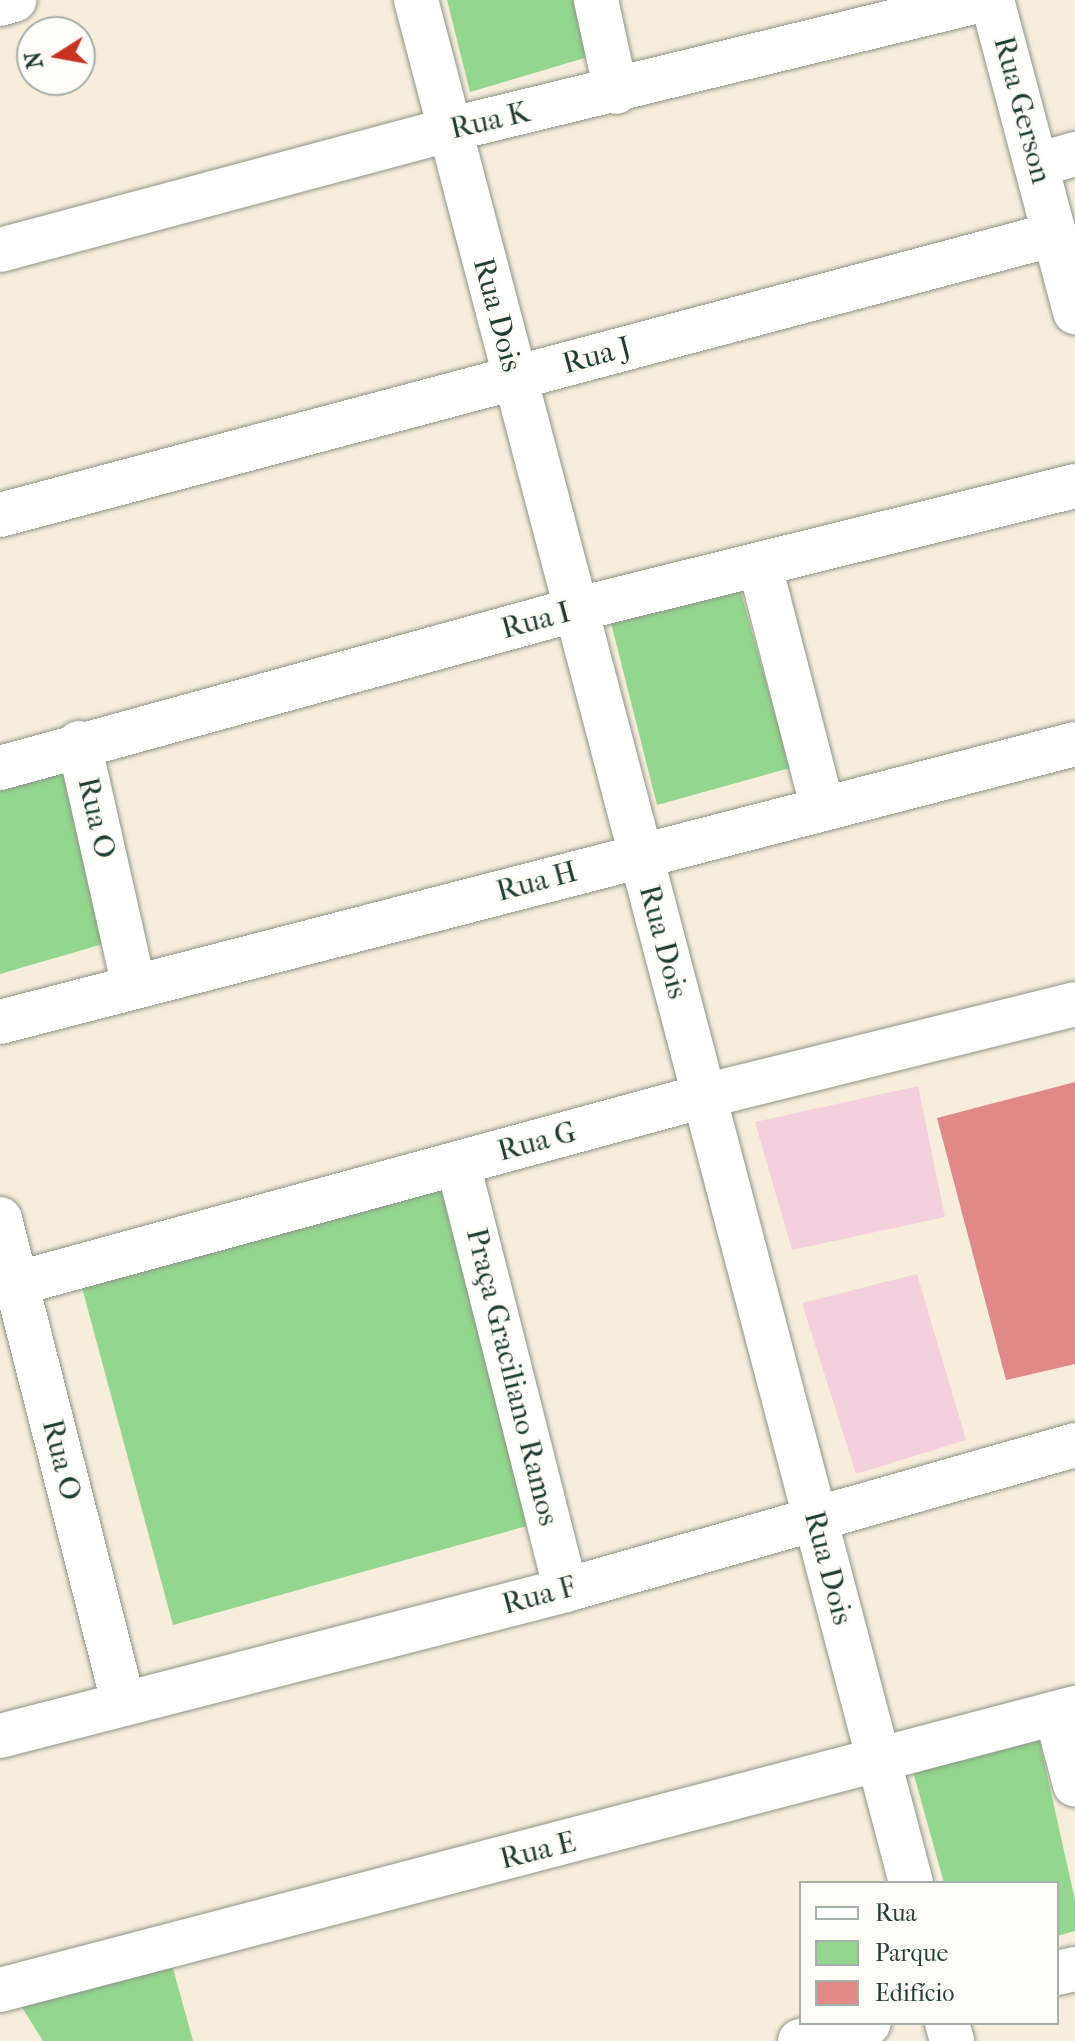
<!DOCTYPE html>
<html>
<head>
<meta charset="utf-8">
<style>
	body { margin:0 }
	#map { position:relative; width:1075px; height:2041px; overflow:hidden; background:#f7eddb; font-family:"IM FELL French Canon",serif }
	div>[style] { position:absolute }
	[style*='--x'] { left:calc(var(--x)*1px); top:calc(var(--y)*1px); width:calc(var(--w)*1px); rotate:calc(var(--a)*1deg) }
	.built>* { inset:0; background:#f4cfdd }
	.green>* { inset:0; background:#93d68e }
	.building>* { inset:0; background:#e18987 }
	.roads { filter:drop-shadow(0 0 2px #8b9588) drop-shadow(0 0 2px #8b9588) }
	.minor>* { height:44px; margin:-22px; padding:0 22px; transform-origin:22px; border-radius:22px; background:#fff }
	span { translate:-50% -50%; white-space:nowrap; text-align:center; line-height:1.15; -webkit-text-stroke:6px #fdfcf7; paint-order:stroke }
	.street-label { font-size:30px; color:#1f3d34 }
	.legend { position:absolute; left:799px; top:1881px; width:260px; height:144px; box-sizing:border-box; background:#fdfcf7; border:2px solid #a4b0a9; margin:0; padding:10px 14px; list-style:none; font-size:24px; color:#1f3d34 }
	.legend li { display:flex; align-items:center; gap:16px; height:40px }
	.legend b { width:40px; border:2px solid #a4b0a9 }
	.north { position:absolute; left:16px; top:16px; width:80px; height:80px; box-sizing:border-box; background:#fdfcf7; border:2px solid #a4b0a9; border-radius:50%; rotate:259deg; font-size:22px; font-weight:700; line-height:32px; text-align:center; color:#1f3d34 }
	.north::after { content:''; display:block; margin:auto; width:28px; height:36px; background:#c8321e; clip-path:polygon(50% 0,100% 100%,50% 72%,0 100%) }
</style>
</head>
<body>
<div id="map">
	<div class="built">
		<div style="clip-path:polygon(918px 1086px,945px 1217px,792px 1250px,755px 1122px)"></div>
		<div style="clip-path:polygon(917px 1274px,966px 1440px,856px 1474px,802px 1303px)"></div>
	</div>
	<div class="green">
		<div style="clip-path:polygon(447px 0,573px 0,588px 57px,470px 92px)"></div>
		<div style="clip-path:polygon(736px 575px,790px 768px,657px 805px,607px 607px)"></div>
		<div style="clip-path:polygon(73px 757px,120px 939px,0 974px,0 778px)"></div>
		<div style="clip-path:polygon(457px 1180px,552px 1519px,173px 1625px,81px 1284px)"></div>
		<div style="clip-path:polygon(1037px 1730px,1075px 1900px,1075px 1931px,1057px 1936px,1057px 1883px,944px 1883px,910px 1761px)"></div>
		<div style="clip-path:polygon(168px 1950px,193px 2041px,43px 2041px,11px 1990px)"></div>
	</div>
	<div class="building">
		<div style="clip-path:polygon(1075px 1082px,1075px 1364px,1006px 1380px,937px 1118px)"></div>
	</div>
	<div class="roads">
		<div class="minor">
			<div style="--x:416;--y:0;--w:1947;--a:75.27"></div>
			<div style="--x:596;--y:0;--w:94;--a:77.7"></div>
			<div style="--x:992;--y:0;--w:323;--a:75.1"></div>
			<div style="--x:0;--y:4;--w:15;--a:-16"></div>
			<div style="--x:1037;--y:165;--w:40;--a:-16"></div>
			<div style="--x:0;--y:250;--w:464;--a:-15"></div>
			<div style="--x:448;--y:130;--w:550;--a:-13.68"></div>
			<div style="--x:0;--y:515;--w:1092;--a:-14.91"></div>
			<div style="--x:760;--y:566;--w:251;--a:75.5"></div>
			<div style="--x:79;--y:743;--w:250;--a:77.3"></div>
			<div style="--x:0;--y:768;--w:595;--a:-15.39"></div>
			<div style="--x:574;--y:610;--w:516;--a:-13.9"></div>
			<div style="--x:0;--y:1022;--w:1110;--a:-14.5"></div>
			<div style="--x:458;--y:1164;--w:439;--a:75.8"></div>
			<div style="--x:0;--y:1219;--w:497;--a:75.7"></div>
			<div style="--x:0;--y:1288;--w:730;--a:-15.26"></div>
			<div style="--x:704;--y:1096;--w:382;--a:-13.9"></div>
			<div style="--x:1056;--y:1713;--w:74;--a:75.2"></div>
			<div style="--x:0;--y:1736;--w:585;--a:-14.46"></div>
			<div style="--x:566;--y:1590;--w:529;--a:-15.9"></div>
			<div style="--x:1057;--y:1973;--w:18;--a:-13"></div>
			<div style="--x:0;--y:1990;--w:1111;--a:-14.7"></div>
			<div style="--x:947;--y:2023;--w:19;--a:74"></div>
			<div style="--x:800;--y:2041;--w:71;--a:-14.6"></div>
		</div>
	</div>
	<div class="street-label">
		<span style="left:1022px;top:110px;rotate:75deg">Rua Gerson</span>
		<span style="left:490px;top:121px;rotate:-13deg">Rua K</span>
		<span style="left:497px;top:315px;rotate:75deg">Rua Dois</span>
		<span style="left:597px;top:356px;rotate:-15deg">Rua J</span>
		<span style="left:536px;top:621px;rotate:-15deg">Rua I</span>
		<span style="left:96px;top:818px;rotate:77deg">Rua O</span>
		<span style="left:537px;top:882px;rotate:-15deg">Rua H</span>
		<span style="left:663px;top:942px;rotate:75deg">Rua Dois</span>
		<span style="left:537px;top:1142px;rotate:-15deg">Rua G</span>
		<span style="left:512px;top:1377px;rotate:76deg">Praça Graciliano Ramos</span>
		<span style="left:61px;top:1460px;rotate:76deg">Rua O</span>
		<span style="left:828px;top:1568px;rotate:75deg">Rua Dois</span>
		<span style="left:539px;top:1596px;rotate:-15deg">Rua F</span>
		<span style="left:538px;top:1851px;rotate:-14deg">Rua E</span>
	</div>
	<ul class="legend">
	<li><b style="height:10px;background:#fff"></b>Rua</li>
	<li><b style="height:22px;background:#93d68e"></b>Parque</li>
	<li><b style="height:22px;background:#e18987"></b>Edifício</li>
	</ul>
	<div class="north">N</div>
</div>
</body>
</html>
